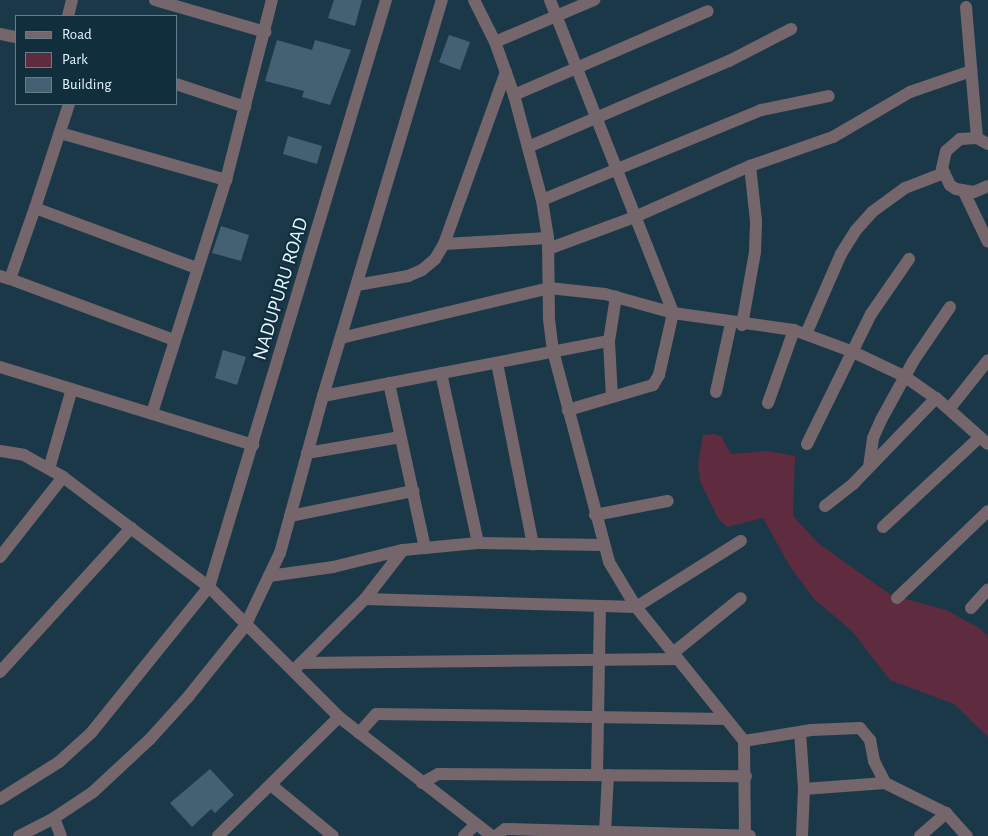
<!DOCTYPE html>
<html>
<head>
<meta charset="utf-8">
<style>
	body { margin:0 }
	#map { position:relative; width:988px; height:836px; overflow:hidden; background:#1b3848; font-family:"Alegreya Sans",sans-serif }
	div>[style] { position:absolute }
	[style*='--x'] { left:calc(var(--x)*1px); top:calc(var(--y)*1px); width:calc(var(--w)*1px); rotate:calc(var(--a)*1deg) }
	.green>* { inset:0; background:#5e2c3e }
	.building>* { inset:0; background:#436172 }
	.minor>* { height:12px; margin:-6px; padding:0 6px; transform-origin:6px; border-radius:6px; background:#75666b }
	.tertiary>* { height:12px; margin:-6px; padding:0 6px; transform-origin:6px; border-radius:6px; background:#75666b }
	span { translate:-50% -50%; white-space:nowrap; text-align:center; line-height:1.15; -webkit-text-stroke:4.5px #112e3d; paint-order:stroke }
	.street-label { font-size:20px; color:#e4f5ff }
	.legend { position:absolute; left:15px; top:15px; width:162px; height:90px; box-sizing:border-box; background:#112e3d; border:1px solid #657e8b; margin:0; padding:6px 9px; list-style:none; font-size:15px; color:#e4f5ff }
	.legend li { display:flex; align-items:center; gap:10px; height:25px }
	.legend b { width:25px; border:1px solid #657e8b }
</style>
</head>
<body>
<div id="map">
	<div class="green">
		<div style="clip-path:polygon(714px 434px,721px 436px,731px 454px,768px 451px,795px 456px,793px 516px,818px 543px,891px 595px,946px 610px,981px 629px,988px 637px,988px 737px,954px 704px,890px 680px,852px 631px,814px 599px,789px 565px,763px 518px,727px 527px,718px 518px,700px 481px,698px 464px,703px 435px)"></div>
	</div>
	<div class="building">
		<div style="clip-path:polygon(334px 0,362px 0,355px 26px,328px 18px)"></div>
		<div style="clip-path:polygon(449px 35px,470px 42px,460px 70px,439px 62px)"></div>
		<div style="clip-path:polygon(277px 40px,312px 50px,315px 40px,351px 50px,330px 105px,302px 97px,304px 91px,265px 81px)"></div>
		<div style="clip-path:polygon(288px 136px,322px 146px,317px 164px,283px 154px)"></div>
		<div style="clip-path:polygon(221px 226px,249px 235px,241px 261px,212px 253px)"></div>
		<div style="clip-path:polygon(223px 350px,246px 357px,237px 385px,215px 378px)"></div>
		<div style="clip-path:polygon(210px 769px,234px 795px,215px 813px,211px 809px,192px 827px,170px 803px)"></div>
	</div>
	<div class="minor">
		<div style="--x:155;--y:0;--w:115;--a:16.2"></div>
		<div style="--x:474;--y:0;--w:47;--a:63.4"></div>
		<div style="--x:495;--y:42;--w:56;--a:70.3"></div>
		<div style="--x:514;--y:95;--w:109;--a:75.1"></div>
		<div style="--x:542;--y:200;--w:38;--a:81"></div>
		<div style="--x:548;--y:238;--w:81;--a:89.3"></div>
		<div style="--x:549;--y:319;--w:32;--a:83"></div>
		<div style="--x:553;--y:351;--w:218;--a:75.1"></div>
		<div style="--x:609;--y:562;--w:52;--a:59"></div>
		<div style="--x:636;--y:607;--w:172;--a:51.1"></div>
		<div style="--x:744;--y:741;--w:95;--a:89.4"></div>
		<div style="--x:550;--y:0;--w:336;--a:68.5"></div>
		<div style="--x:673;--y:313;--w:64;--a:102.7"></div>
		<div style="--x:659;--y:375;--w:12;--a:121"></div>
		<div style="--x:653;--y:385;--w:89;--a:163.6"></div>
		<div style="--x:966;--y:7;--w:131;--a:85.2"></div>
		<div style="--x:68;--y:16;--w:16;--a:-76"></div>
		<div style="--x:0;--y:34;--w:16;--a:11"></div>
		<div style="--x:495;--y:42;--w:108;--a:-23"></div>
		<div style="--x:176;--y:84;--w:73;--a:18.4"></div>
		<div style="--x:514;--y:95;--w:211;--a:-23.4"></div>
		<div style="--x:60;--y:133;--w:173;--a:15.8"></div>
		<div style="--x:988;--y:144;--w:13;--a:-151"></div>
		<div style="--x:977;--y:138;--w:17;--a:177"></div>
		<div style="--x:960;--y:139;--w:18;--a:139"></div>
		<div style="--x:946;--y:151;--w:17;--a:103"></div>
		<div style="--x:942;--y:168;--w:19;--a:65"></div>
		<div style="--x:950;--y:185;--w:7;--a:34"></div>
		<div style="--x:956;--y:189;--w:18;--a:9"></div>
		<div style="--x:974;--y:192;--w:15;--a:-23"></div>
		<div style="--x:528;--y:147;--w:219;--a:-23.2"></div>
		<div style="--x:729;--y:61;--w:70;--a:-27.3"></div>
		<div style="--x:964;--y:192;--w:55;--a:64.4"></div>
		<div style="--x:542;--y:200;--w:237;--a:-22.3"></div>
		<div style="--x:761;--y:110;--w:69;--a:-11.6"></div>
		<div style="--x:35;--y:208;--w:109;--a:-71.9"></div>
		<div style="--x:444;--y:244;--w:104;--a:-3.3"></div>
		<div style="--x:548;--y:249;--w:95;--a:-20.3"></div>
		<div style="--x:637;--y:216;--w:124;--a:-23.9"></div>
		<div style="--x:750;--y:166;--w:88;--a:-19.3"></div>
		<div style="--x:833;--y:137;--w:89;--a:-30.3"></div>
		<div style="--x:910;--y:92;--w:65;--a:-19"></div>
		<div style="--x:0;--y:276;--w:10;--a:17"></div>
		<div style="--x:10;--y:279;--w:75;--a:-70.6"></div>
		<div style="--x:35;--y:208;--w:172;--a:20.4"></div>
		<div style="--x:10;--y:279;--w:175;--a:20.4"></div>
		<div style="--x:357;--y:285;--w:52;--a:-10"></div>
		<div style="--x:408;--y:276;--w:15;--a:-23"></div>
		<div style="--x:422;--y:270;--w:17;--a:-40"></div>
		<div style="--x:435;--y:259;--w:17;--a:-59"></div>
		<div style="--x:444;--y:244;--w:183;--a:-70.2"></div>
		<div style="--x:742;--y:325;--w:74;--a:-79.9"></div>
		<div style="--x:755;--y:252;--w:31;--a:-88"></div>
		<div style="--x:756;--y:221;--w:55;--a:-96.2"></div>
		<div style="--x:806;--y:334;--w:87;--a:-66.4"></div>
		<div style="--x:841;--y:254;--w:28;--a:-58"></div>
		<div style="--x:856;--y:230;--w:24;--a:-48"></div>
		<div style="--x:872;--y:212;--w:41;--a:-36"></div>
		<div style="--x:905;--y:188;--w:42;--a:-21"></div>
		<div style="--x:341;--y:338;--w:214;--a:-13.5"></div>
		<div style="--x:549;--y:288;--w:56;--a:6.1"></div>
		<div style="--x:605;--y:294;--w:71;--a:15.6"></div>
		<div style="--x:673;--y:313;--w:122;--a:8"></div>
		<div style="--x:794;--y:330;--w:63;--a:20.4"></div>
		<div style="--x:853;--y:352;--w:56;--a:25.2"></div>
		<div style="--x:904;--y:376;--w:39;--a:35"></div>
		<div style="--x:936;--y:398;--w:69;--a:41.5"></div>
		<div style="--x:497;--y:363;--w:185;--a:78.8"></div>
		<div style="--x:0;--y:367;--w:265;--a:17.1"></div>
		<div style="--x:441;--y:373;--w:174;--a:77.7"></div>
		<div style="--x:389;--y:383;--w:169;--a:77.7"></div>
		<div style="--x:716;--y:392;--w:71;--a:-77.7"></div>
		<div style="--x:323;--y:396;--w:291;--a:-10.9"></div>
		<div style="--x:612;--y:397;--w:56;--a:-93.1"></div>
		<div style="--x:609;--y:341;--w:45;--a:-81"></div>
		<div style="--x:768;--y:403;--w:77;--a:-70.4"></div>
		<div style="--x:950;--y:408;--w:61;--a:-51.6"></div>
		<div style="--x:152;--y:413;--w:244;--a:-72.4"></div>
		<div style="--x:226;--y:180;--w:186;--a:-75.7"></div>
		<div style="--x:807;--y:444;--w:145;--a:-63.8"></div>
		<div style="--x:871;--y:314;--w:67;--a:-55.4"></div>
		<div style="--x:0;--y:451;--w:24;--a:9"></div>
		<div style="--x:24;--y:455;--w:45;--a:29.4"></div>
		<div style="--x:63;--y:477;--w:183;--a:37"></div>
		<div style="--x:307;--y:453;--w:95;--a:-9.7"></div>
		<div style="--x:869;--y:467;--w:29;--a:-82"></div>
		<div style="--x:873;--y:438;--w:20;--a:-66"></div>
		<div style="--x:881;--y:420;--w:68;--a:-61.2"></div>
		<div style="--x:914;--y:360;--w:64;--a:-55.8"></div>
		<div style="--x:49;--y:469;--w:83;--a:-74"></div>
		<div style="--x:825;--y:506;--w:37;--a:-38"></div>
		<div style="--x:854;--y:483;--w:118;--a:-46"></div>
		<div style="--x:595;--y:515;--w:74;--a:-10.9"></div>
		<div style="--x:290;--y:516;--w:126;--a:-11.5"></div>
		<div style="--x:883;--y:527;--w:132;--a:-42.9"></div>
		<div style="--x:0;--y:557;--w:102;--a:-51.8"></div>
		<div style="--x:269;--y:576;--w:65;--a:-8"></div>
		<div style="--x:333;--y:567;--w:72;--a:-13.7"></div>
		<div style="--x:403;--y:550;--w:75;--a:-5.3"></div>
		<div style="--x:478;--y:543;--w:126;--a:0.9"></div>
		<div style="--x:897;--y:598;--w:126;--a:-43.7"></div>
		<div style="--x:365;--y:599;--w:271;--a:1.7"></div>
		<div style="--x:636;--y:607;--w:124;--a:-32.2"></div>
		<div style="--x:971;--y:608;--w:25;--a:-48"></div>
		<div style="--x:673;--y:653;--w:87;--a:-39"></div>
		<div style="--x:301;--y:663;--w:377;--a:-0.6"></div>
		<div style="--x:298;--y:666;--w:95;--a:-45"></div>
		<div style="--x:365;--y:599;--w:62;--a:-52.2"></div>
		<div style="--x:0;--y:672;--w:195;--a:-47.7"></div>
		<div style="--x:800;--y:732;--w:57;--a:86"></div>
		<div style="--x:359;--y:733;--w:25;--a:-48"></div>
		<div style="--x:376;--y:714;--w:350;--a:0.8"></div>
		<div style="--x:744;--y:741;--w:68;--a:-9.3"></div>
		<div style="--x:811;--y:730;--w:49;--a:-2.3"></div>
		<div style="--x:860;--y:728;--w:16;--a:50"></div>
		<div style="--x:870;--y:740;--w:21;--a:79"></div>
		<div style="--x:874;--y:761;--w:25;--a:63"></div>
		<div style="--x:885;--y:783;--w:68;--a:26.2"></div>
		<div style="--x:946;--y:813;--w:31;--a:48"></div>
		<div style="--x:597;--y:775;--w:169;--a:-89"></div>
		<div style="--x:422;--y:783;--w:18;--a:-29"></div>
		<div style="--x:438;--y:774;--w:308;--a:0.4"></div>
		<div style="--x:271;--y:785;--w:80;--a:39.4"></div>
		<div style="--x:54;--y:818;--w:19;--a:69"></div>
		<div style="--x:605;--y:832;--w:57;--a:-87"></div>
		<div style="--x:218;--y:836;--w:170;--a:-44.5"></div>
		<div style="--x:464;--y:836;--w:17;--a:-45"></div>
		<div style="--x:496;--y:836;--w:11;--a:-38"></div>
		<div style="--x:505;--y:829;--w:245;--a:1.6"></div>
		<div style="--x:802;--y:836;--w:47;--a:-87.6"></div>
		<div style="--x:804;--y:789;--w:81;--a:-4.2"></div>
		<div style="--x:920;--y:836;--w:35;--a:-41"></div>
	</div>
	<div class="tertiary">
		<div style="--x:209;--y:587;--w:184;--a:45"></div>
		<div style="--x:339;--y:717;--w:194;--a:37.9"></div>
		<div style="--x:0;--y:799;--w:70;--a:-32.1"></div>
		<div style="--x:59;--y:762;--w:43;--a:-42.2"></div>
		<div style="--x:91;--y:733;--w:188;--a:-51.1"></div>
		<div style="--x:209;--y:587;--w:613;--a:-73.22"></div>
		<div style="--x:19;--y:836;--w:39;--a:-27"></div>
		<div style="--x:54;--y:818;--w:47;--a:-33.7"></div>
		<div style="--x:93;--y:792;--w:78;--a:-42.9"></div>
		<div style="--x:150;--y:739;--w:57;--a:-47.9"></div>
		<div style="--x:188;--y:697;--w:91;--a:-51.2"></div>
		<div style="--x:245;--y:626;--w:81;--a:-64.4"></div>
		<div style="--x:280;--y:553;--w:163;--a:-74.7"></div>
		<div style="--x:323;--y:396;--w:413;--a:-73.3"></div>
	</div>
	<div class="street-label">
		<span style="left:281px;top:289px;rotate:-73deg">NADUPURU ROAD</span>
	</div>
	<ul class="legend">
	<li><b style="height:6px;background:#75666b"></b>Road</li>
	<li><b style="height:14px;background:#5e2c3e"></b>Park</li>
	<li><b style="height:14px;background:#436172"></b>Building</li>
	</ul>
</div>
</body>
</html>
